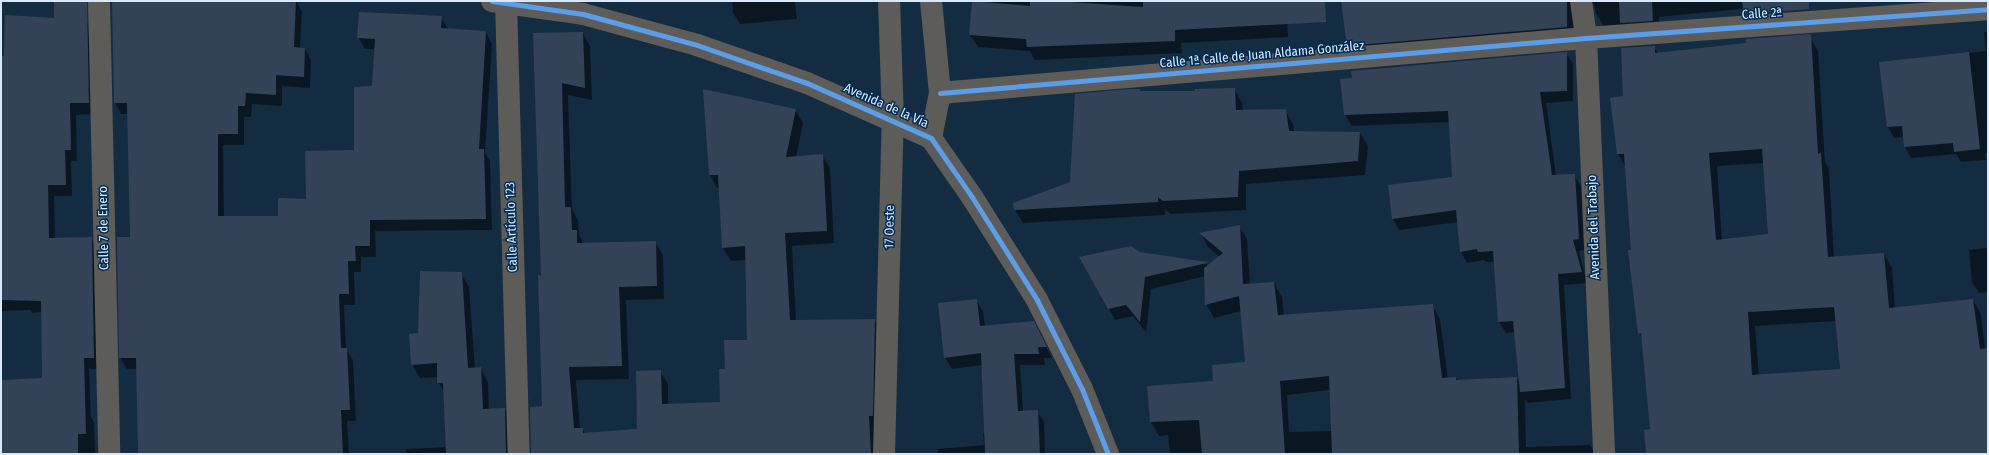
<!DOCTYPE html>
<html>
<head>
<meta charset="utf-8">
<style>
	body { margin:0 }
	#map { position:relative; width:1989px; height:455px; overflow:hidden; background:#142c42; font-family:"Fira Sans Condensed",sans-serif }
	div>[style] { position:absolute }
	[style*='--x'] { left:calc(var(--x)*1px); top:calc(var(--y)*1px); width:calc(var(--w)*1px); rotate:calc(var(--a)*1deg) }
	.shadow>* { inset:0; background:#0007 }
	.building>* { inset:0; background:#344258 }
	.minor>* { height:22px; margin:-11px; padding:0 11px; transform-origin:11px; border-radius:11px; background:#5d5c59 }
	.cycleway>* { height:5px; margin:-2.5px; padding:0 2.5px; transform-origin:2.5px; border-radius:2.5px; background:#5a9eea }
	span { translate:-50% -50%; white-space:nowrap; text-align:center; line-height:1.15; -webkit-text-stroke:3px #012d55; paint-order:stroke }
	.street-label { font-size:13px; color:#d8e9fc }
	.frame { position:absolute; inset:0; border:2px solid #d8e9fc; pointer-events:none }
</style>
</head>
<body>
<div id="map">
	<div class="shadow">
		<div style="clip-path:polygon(177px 1px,296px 1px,302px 11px,300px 48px,305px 49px,311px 60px,310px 88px,282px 86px,282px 106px,252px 104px,251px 117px,244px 117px,244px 145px,223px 145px,224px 217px,279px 217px,307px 200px,355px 151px,373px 87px,375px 49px,365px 49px,358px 37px,441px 17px,448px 29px,486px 32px,492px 44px,485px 153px,490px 161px,492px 230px,375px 231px,376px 257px,361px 257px,361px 272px,354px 272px,355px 305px,344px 305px,346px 349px,353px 360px,356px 421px,347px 421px,349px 454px,139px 454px,138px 369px,127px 369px,120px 358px,131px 238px,129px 114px,121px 114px,115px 103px)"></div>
		<div style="clip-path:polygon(732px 1px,795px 1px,797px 19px,740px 24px,733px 13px)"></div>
		<div style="clip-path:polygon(972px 1px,1286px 1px,1288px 37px,1181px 43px,1182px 53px,1035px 60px,1030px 51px,978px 47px,970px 35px)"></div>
		<div style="clip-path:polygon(1342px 1px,1770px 1px,1771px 6px,1659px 17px,1661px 35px,1604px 27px,1596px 13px,1594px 4px,1588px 3px,1578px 29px,1357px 60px,1348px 45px)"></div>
		<div style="clip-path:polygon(86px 20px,93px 32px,95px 114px,76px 115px,77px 161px,71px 161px,72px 196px,54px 196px,55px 239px,91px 238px,98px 250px,100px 369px,89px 369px,91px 417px,94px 422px,95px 454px,1px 454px,1px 380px,43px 379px,42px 312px,32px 313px,31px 310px,1px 311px,1px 57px,5px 57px)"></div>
		<div style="clip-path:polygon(1984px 32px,1988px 32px,1988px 153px,1985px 153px,1986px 160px,1961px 162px,1956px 154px,1911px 158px,1905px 147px,1904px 137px,1894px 138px,1888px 127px,1880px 63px,1986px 51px)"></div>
		<div style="clip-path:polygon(583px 33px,590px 46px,592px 100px,568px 95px,572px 209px,578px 221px,579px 235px,584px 244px,655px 242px,663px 255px,664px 299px,626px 300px,629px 379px,576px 380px,580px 429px,583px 429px,585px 434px,638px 430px,660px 371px,668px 384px,668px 405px,721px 403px,726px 370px,748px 341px,746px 260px,731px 261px,723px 248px,720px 188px,717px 188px,710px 175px,795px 110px,803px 123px,796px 157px,822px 155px,830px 168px,834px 243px,792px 246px,796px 321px,874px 320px,882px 333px,877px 454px,532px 454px,543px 407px,542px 277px,534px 34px)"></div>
		<div style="clip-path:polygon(evenodd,1810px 38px,1818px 51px,1825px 162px,1829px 168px,1834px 258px,1884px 254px,1892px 268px,1895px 308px,1973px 300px,1981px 314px,1985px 349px,1988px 349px,1988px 454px,1647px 454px,1651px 430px,1642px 339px,1639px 333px,1626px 168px,1618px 154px,1611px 99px,1624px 97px,1654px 47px,1659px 54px,1810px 38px,1764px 163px,1769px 235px,1722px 240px,1717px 166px,1764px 163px,1810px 38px,1836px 321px,1840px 370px,1759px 376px,1755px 326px,1836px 321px)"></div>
		<div style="clip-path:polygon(evenodd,1566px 53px,1573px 64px,1573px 101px,1546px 103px,1556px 176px,1574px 175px,1581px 186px,1584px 250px,1579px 251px,1587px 283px,1564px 285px,1571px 399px,1527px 403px,1525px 398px,1526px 447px,1590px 445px,1596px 454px,1170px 454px,1168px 435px,1159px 436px,1151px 422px,1148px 387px,1214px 382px,1246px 363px,1241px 311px,1214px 318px,1206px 304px,1206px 276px,1151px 289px,1146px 332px,1133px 316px,1115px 320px,1080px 257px,1140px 253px,1206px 263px,1208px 266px,1220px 257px,1208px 247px,1201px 233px,1239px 226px,1247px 239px,1250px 284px,1274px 283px,1282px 297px,1284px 316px,1432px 305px,1440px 319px,1448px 379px,1456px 378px,1458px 381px,1517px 378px,1520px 384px,1515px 332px,1506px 333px,1499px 322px,1495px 262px,1485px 262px,1484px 260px,1467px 263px,1461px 252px,1458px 222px,1399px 230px,1393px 219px,1453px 177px,1449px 122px,1352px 126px,1345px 115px,1566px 53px,1330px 390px,1332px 431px,1289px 432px,1287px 395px,1330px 390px)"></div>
		<div style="clip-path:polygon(1140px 90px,1141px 92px,1196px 92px,1235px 90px,1242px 103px,1243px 111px,1285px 110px,1293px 124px,1294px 132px,1360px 133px,1368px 146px,1365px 175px,1246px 184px,1246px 210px,1171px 214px,1165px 209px,1165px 215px,1023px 223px,1015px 210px,1071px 183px)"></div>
		<div style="clip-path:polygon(1988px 248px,1988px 292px,1979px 293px,1972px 282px,1969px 250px)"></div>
		<div style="clip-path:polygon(461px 273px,469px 287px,475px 369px,480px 368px,488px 382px,489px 410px,505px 409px,512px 423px,514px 454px,406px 454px,406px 449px,447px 447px,445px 393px,438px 382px,438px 377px,420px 378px,412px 364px,419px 334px)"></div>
		<div style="clip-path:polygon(976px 300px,983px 311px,985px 326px,1040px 334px,1052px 358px,1044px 358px,1045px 365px,1020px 365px,1023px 411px,1037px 411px,1044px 422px,1045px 454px,938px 454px,938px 449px,984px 445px,983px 433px,985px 433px,982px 365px,952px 369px,945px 357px)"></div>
	</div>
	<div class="building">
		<div style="clip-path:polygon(54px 1px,87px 1px,89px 103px,70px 103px,71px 150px,65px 150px,66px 185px,48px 185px,49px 238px,92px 237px,94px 358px,84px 358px,86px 434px,78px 434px,78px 453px,1px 454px,1px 380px,42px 378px,41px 301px,1px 300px,1px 165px,2px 165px,1px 56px,4px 56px,5px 15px,54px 18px)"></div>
		<div style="clip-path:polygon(112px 1px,296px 1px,294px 47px,305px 48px,304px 77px,276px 75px,276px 95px,246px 93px,245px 106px,238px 106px,238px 134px,218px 134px,218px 216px,278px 216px,278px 198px,306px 199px,305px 151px,354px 150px,354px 87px,372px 86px,375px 39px,357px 38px,359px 12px,442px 16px,441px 28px,486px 31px,479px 149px,484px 149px,486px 219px,370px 220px,370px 246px,355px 246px,356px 261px,348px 261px,349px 294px,339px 294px,341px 348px,347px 348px,350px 410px,341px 410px,343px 454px,138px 454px,136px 358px,119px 358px,117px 237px,130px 237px,127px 103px,114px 103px)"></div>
		<div style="clip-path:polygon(972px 1px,1030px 6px,1030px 1px,1055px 1px,1143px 7px,1143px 1px,1325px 1px,1326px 22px,1175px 30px,1175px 41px,1027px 47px,1026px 39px,969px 35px)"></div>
		<div style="clip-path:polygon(1341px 1px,1567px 1px,1567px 27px,1347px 46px)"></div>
		<div style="clip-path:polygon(1619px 1px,1652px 1px,1653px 21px,1620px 23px)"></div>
		<div style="clip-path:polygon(1742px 1px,1809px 1px,1809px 9px,1744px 14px)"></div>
		<div style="clip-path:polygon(583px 32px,585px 88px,562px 83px,565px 207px,571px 207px,572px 230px,577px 230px,577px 243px,656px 241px,657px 286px,619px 287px,622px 366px,569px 367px,574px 428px,583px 428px,583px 433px,637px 429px,636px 371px,661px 370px,662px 404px,720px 402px,719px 369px,725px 369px,724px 340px,747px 340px,745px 246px,722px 248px,718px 175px,709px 175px,703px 89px,796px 109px,786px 157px,823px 154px,827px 231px,785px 233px,790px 320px,875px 319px,873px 416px,869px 416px,871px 454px,531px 454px,530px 407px,542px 406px,538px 275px,541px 276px,533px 33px)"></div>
		<div style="clip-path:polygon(evenodd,1811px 34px,1818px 154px,1821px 153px,1828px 257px,1884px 253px,1889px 308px,1973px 299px,1980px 349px,1988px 348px,1988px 454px,1646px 454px,1644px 430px,1650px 429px,1641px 333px,1638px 334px,1628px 250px,1631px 250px,1624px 154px,1617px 154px,1610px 98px,1623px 96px,1621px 48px,1655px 46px,1655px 53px,1746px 43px,1746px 39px,1811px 34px,1762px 149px,1768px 234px,1716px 240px,1709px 153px,1762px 149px,1811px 34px,1834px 307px,1840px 369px,1752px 375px,1748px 312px,1834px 307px)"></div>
		<div style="clip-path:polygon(1567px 52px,1567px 91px,1540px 92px,1552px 175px,1575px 174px,1579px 239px,1573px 240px,1582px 272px,1558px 274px,1565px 388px,1520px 392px,1513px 321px,1498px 322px,1493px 251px,1478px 252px,1477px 249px,1460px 252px,1456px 210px,1392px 219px,1388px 185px,1452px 177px,1448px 111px,1344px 115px,1340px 79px,1352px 78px,1351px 71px)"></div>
		<div style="clip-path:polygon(1969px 52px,1980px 149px,1954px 152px,1953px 143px,1904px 147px,1902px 126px,1887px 127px,1879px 62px)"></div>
		<div style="clip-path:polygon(1235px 88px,1236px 110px,1286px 109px,1289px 131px,1360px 132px,1358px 161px,1239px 171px,1238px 197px,1163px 201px,1158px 197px,1158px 202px,1014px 210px,1013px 203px,1070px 182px,1075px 94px,1129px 89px,1140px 89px,1140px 91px,1195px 91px,1195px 89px)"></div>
		<div style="clip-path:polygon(1240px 225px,1243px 284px,1274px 282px,1278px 315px,1433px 304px,1442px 378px,1456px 377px,1456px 380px,1517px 377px,1519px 454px,1332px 454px,1329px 376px,1280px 381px,1285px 454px,1202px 454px,1199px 420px,1150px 422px,1147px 386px,1213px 381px,1212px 365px,1245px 362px,1239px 296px,1205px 305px,1204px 268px,1223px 253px,1199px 233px)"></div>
		<div style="clip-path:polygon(1131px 246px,1140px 252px,1207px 262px,1207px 263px,1145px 277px,1140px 322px,1126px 305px,1108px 309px,1079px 257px)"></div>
		<div style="clip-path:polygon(420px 271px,462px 272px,468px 368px,481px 367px,483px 409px,505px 408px,506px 454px,446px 454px,443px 383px,437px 383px,437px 363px,411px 365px,409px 334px,418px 333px)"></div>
		<div style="clip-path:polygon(977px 299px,980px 326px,1034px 321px,1047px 347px,1038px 347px,1039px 354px,1014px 354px,1018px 411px,1038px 410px,1040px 454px,985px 454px,981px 353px,944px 358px,938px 303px)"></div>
	</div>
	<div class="minor">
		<div style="--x:99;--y:1;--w:453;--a:88.7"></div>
		<div style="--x:492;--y:1;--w:92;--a:8.1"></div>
		<div style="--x:583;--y:14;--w:118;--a:15.2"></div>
		<div style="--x:697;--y:45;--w:116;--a:19.1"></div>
		<div style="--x:807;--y:83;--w:136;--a:23.9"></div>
		<div style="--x:931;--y:138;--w:72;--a:55.2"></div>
		<div style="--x:972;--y:197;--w:122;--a:57.7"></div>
		<div style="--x:1037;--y:300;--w:100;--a:63.2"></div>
		<div style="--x:1082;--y:389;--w:70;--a:68.2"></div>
		<div style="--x:506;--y:1;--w:453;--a:88.4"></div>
		<div style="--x:1581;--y:1;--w:37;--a:82"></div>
		<div style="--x:1586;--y:38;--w:416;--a:87.5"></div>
		<div style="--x:940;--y:93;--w:648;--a:-4.87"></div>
		<div style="--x:1586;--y:38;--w:403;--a:-4.1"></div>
		<div style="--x:931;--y:138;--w:46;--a:-78.7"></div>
		<div style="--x:940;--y:93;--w:92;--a:-95.6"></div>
		<div style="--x:884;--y:454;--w:334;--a:-88.5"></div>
		<div style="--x:893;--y:120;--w:119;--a:-91.9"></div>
	</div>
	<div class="cycleway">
		<div style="--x:492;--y:1;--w:92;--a:8.1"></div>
		<div style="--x:583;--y:14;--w:118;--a:15.2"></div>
		<div style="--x:697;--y:45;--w:116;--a:19.1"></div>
		<div style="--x:807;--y:83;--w:136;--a:23.9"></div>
		<div style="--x:931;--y:138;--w:72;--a:55.2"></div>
		<div style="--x:972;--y:197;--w:122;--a:57.7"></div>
		<div style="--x:1037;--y:300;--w:100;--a:63.2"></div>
		<div style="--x:1082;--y:389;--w:70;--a:68.2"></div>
		<div style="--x:940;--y:93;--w:648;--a:-4.87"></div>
		<div style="--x:1586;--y:38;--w:403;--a:-4.1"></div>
	</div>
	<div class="street-label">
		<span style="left:1762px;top:14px;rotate:-4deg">Calle 2ª</span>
		<span style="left:1262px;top:55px;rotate:-5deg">Calle 1ª Calle de Juan Aldama González</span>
		<span style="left:886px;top:106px;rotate:24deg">Avenida de la Vía</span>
		<span style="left:512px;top:227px;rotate:-92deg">Calle Artículo 123</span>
		<span style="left:890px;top:227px;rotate:-89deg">17 Oeste</span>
		<span style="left:1594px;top:227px;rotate:-92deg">Avenida del Trabajo</span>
		<span style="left:104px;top:228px;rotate:-91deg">Calle 7 de Enero</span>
	</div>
	<div class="frame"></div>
</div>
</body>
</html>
